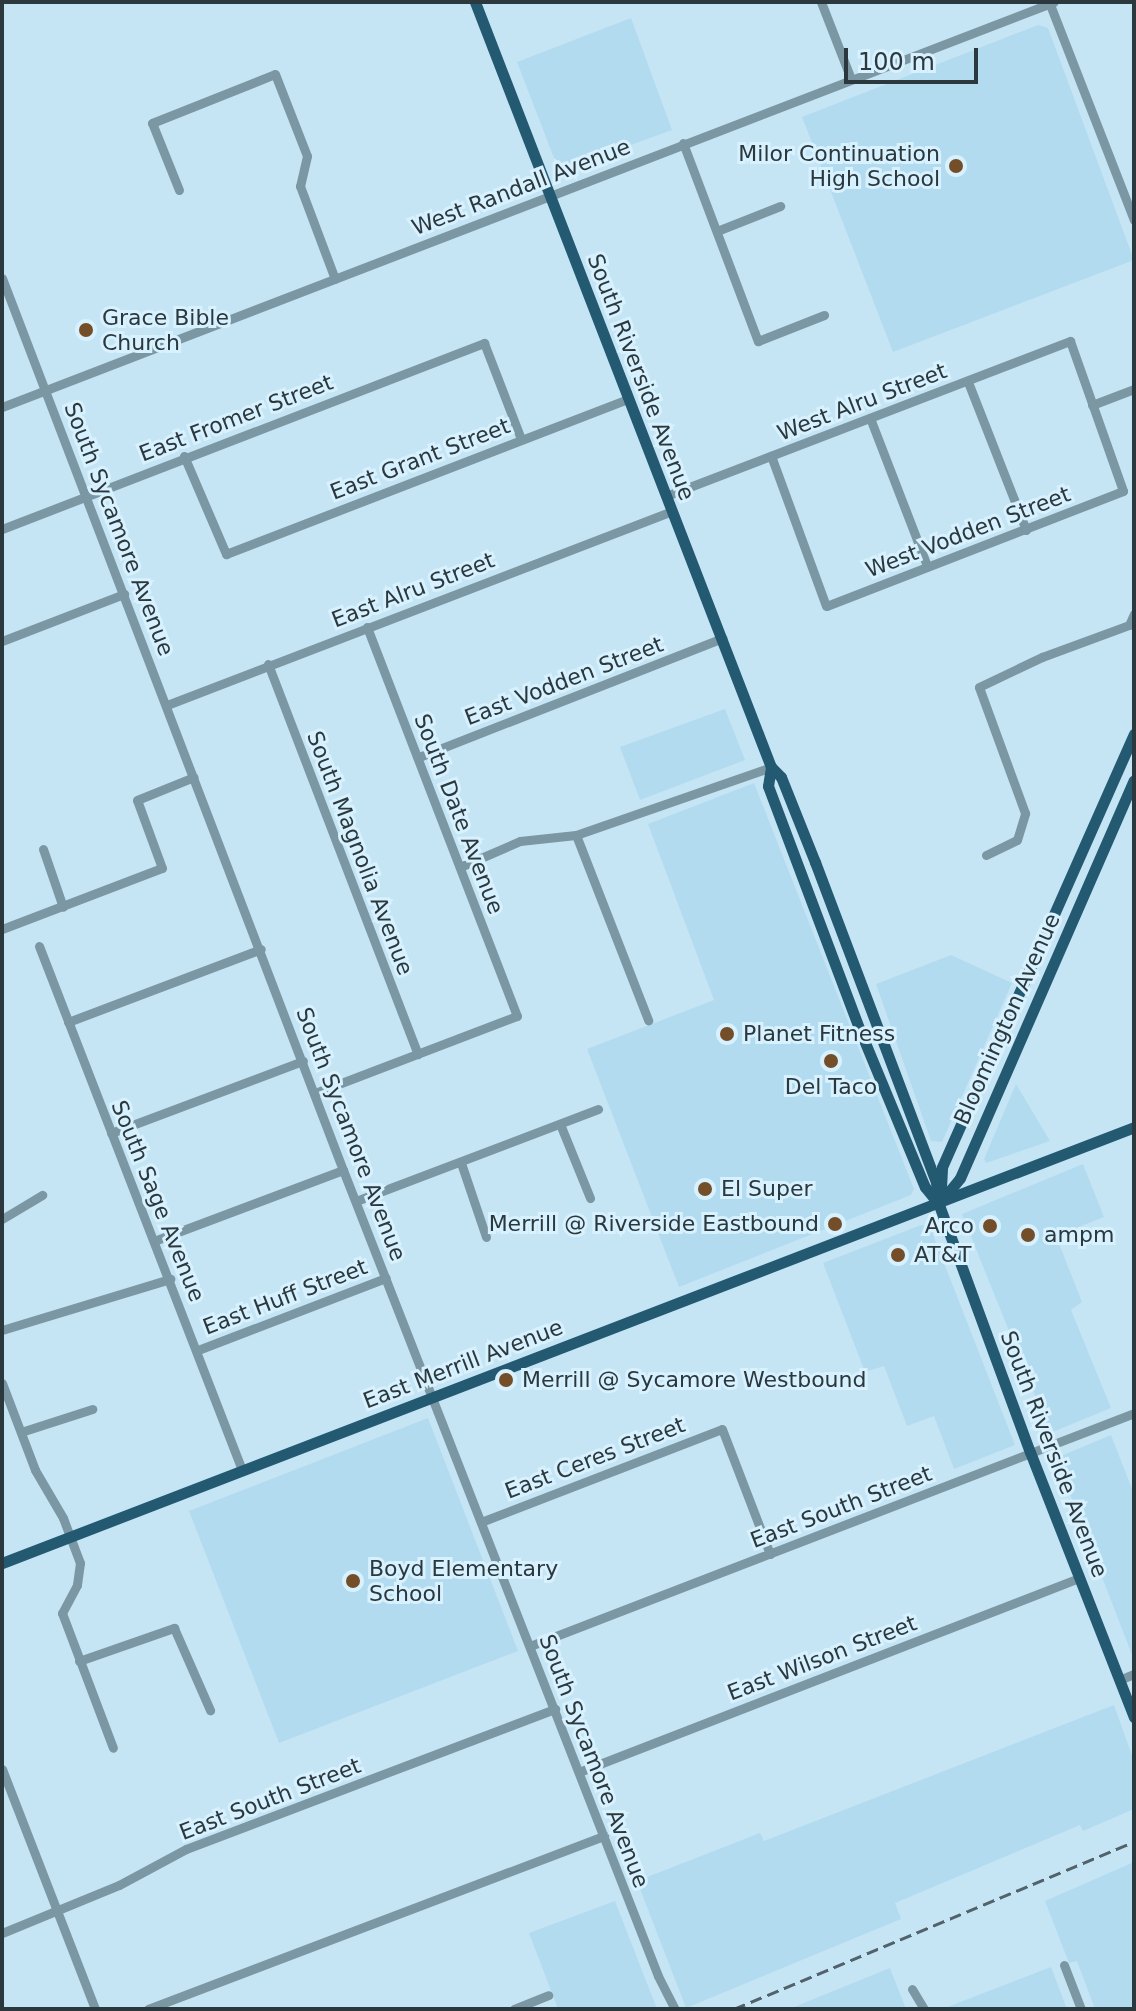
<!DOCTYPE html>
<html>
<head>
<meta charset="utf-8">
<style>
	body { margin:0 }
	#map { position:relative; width:1136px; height:2011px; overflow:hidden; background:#c5e5f5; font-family:"DejaVu Sans",sans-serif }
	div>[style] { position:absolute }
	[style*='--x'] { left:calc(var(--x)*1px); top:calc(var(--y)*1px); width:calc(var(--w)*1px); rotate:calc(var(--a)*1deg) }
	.built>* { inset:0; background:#b3dbef }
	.minor>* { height:9px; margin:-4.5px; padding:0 4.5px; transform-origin:4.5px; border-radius:4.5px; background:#7c97a4 }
	.major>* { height:11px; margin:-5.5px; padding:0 5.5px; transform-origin:5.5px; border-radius:5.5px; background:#235a72 }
	.rail>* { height:3px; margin-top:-1.5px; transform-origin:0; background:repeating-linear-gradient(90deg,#51626b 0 12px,transparent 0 18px) }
	.dots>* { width:22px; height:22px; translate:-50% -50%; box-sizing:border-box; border:4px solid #d7f1fe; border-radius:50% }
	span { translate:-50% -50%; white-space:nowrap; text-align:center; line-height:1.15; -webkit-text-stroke:6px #d7f1fe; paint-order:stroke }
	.poi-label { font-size:22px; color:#2b383e }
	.right { translate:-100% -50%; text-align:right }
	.left { translate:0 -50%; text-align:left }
	.street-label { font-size:22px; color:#2b383e }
	.frame { position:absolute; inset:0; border:4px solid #2b383e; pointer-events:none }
	.scale { position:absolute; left:844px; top:48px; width:134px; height:36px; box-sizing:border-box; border:4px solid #2b383e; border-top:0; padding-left:10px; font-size:24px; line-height:28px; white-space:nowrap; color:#2b383e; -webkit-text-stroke:6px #d7f1fe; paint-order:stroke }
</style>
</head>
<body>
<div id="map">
	<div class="built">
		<div style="clip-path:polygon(631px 18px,672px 130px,559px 171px,517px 62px)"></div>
		<div style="clip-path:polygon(1038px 25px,1048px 28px,1134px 260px,893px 352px,802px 117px)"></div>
		<div style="clip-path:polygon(725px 709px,745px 760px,640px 800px,620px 747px)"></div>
		<div style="clip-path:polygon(754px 783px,914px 1189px,911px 1195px,679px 1287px,587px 1049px,714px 1000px,648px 824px)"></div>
		<div style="clip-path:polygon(951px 955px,1012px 983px,942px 1142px,931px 1141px,876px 984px)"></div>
		<div style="clip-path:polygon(1016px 1084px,1050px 1141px,986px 1163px,984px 1159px)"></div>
		<div style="clip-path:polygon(1083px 1164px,1104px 1217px,1056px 1236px,1082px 1302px,1071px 1310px,1111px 1408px,1050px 1433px,962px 1214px)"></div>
		<div style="clip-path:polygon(921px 1225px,930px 1227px,1015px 1445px,954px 1469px,934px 1416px,907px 1426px,884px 1366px,865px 1372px,823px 1263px)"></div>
		<div style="clip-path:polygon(428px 1418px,518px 1651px,279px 1743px,189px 1511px)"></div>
		<div style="clip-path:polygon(1111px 1435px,1134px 1494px,1134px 1660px,1056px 1458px)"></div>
		<div style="clip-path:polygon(1114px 1705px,1134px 1761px,1134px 1809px,1083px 1831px,1080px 1825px,895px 1903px,901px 1919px,686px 2008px,637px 1881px,760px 1833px,764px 1841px)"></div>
		<div style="clip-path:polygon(1134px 1862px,1134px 2009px,1095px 2009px,1077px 1961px,1069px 1963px,1045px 1901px)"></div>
		<div style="clip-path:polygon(615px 1901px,657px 2009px,558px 2009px,529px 1933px)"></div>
		<div style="clip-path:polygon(1051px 1967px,1067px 2009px,942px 2009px)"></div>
		<div style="clip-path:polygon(890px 1968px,906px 2009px,789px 2009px)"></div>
	</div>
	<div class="minor">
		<div style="--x:821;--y:2;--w:83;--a:68.7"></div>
		<div style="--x:1049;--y:2;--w:234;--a:68.7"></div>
		<div style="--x:683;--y:143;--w:212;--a:69.3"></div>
		<div style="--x:758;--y:341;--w:71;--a:-21.5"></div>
		<div style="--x:179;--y:190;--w:72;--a:-111.9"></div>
		<div style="--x:152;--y:123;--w:132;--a:-21.7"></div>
		<div style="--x:275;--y:74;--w:88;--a:68.7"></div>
		<div style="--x:307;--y:156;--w:31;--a:103"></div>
		<div style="--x:300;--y:186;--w:99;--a:69.4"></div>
		<div style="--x:717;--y:231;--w:68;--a:-21.6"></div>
		<div style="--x:2;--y:278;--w:955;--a:69.08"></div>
		<div style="--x:343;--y:1170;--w:865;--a:68.65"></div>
		<div style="--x:658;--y:1976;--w:37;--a:63"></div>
		<div style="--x:968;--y:382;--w:159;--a:68.6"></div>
		<div style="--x:1092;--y:405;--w:45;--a:-20.9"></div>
		<div style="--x:2;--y:407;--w:1127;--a:-21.06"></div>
		<div style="--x:870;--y:418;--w:159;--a:68.9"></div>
		<div style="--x:184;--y:456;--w:107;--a:66.8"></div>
		<div style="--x:226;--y:554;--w:431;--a:-21.1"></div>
		<div style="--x:666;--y:496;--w:433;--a:-21"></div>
		<div style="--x:1070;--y:341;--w:159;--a:70.5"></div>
		<div style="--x:1123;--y:491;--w:318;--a:158.8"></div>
		<div style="--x:826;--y:606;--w:160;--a:-110.1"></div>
		<div style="--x:2;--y:529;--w:517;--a:-21.1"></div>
		<div style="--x:484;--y:343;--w:103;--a:68.9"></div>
		<div style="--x:2;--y:641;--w:131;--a:-21.1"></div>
		<div style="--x:268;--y:664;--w:418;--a:69"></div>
		<div style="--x:167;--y:705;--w:541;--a:-21.01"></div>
		<div style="--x:419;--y:757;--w:326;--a:-21.4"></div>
		<div style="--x:576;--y:835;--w:199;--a:68.7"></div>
		<div style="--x:43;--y:849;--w:61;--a:71"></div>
		<div style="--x:986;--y:855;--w:34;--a:-26"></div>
		<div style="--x:1017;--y:840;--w:28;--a:-73"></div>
		<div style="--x:1025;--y:813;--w:134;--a:-110.1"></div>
		<div style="--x:979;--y:687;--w:70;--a:-25.5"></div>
		<div style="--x:1042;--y:657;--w:93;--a:-20.2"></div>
		<div style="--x:1129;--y:625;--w:12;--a:-66"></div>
		<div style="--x:460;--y:867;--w:65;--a:-23.4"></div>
		<div style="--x:520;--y:841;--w:56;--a:-6.1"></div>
		<div style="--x:576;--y:835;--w:207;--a:-19.2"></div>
		<div style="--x:2;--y:929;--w:171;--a:-20.9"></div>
		<div style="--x:162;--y:868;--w:72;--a:-110.2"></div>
		<div style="--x:137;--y:800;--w:61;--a:-22"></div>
		<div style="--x:39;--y:946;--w:562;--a:68.82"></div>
		<div style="--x:68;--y:1022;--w:206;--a:-20.7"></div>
		<div style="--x:315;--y:1093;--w:216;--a:-20.9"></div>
		<div style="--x:517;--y:1016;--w:417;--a:-111.1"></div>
		<div style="--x:560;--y:1124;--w:80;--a:67.9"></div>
		<div style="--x:111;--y:1133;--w:205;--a:-20.6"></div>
		<div style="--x:461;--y:1163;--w:78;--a:71.3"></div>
		<div style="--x:356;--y:1201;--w:259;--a:-20.8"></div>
		<div style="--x:2;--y:1219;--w:47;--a:-31"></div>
		<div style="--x:154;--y:1241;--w:202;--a:-20.6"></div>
		<div style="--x:2;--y:1330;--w:176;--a:-16.9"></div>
		<div style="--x:198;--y:1350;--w:201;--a:-21"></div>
		<div style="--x:2;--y:1383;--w:93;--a:69.2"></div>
		<div style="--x:35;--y:1470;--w:56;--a:59.7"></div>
		<div style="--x:63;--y:1518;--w:48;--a:69.3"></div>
		<div style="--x:80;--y:1563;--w:22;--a:98"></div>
		<div style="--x:77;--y:1585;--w:32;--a:118"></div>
		<div style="--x:62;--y:1613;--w:144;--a:69.3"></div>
		<div style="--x:21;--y:1432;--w:75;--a:-17.9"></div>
		<div style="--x:481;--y:1522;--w:258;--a:-21.1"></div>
		<div style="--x:722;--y:1429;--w:134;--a:69"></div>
		<div style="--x:530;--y:1646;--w:647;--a:-21.09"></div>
		<div style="--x:79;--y:1661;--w:101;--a:-19.2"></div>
		<div style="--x:174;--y:1628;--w:90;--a:66.3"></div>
		<div style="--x:1119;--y:1680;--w:16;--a:-22"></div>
		<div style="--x:2;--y:1769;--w:257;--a:68.8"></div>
		<div style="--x:579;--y:1772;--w:536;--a:-21.21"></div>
		<div style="--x:2;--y:1933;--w:126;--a:-22.3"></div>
		<div style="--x:119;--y:1885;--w:76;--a:-28.2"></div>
		<div style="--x:186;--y:1849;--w:395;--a:-20.8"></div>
		<div style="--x:1064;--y:1965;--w:47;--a:68.9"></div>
		<div style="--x:912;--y:1989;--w:23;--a:59"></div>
		<div style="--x:148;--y:2009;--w:488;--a:-20.8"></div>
		<div style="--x:514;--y:2009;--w:37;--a:-22"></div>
	</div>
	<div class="major">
		<div style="--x:475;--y:2;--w:820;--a:68.85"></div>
		<div style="--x:771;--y:767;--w:14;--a:45"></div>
		<div style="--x:781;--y:777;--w:92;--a:68.2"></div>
		<div style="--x:815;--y:862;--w:342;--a:69.3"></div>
		<div style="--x:936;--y:1182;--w:23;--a:83"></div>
		<div style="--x:939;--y:1205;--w:263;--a:69.8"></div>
		<div style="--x:1030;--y:1452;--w:285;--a:68.6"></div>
		<div style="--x:771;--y:767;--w:19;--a:99"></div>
		<div style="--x:768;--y:786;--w:259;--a:69.4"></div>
		<div style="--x:859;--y:1028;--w:172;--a:67.5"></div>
		<div style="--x:925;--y:1187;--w:21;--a:51"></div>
		<div style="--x:941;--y:1188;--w:21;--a:-87"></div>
		<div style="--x:942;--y:1167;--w:474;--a:-66.1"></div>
		<div style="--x:939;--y:1204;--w:33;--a:-51"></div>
		<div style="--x:960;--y:1178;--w:434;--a:-66.4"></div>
		<div style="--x:2;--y:1563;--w:1213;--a:-21.06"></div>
	</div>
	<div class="rail">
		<div style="--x:734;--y:2009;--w:433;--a:-22.7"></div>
	</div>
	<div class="dots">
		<div style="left:956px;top:166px;background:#734e29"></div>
		<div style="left:86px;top:330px;background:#734e29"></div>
		<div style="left:727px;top:1034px;background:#734e29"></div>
		<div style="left:831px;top:1061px;background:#734e29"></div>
		<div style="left:705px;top:1189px;background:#734e29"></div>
		<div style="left:835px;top:1224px;background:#734e29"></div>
		<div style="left:990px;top:1226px;background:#734e29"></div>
		<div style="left:1028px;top:1235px;background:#734e29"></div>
		<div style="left:898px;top:1255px;background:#734e29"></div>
		<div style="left:506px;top:1380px;background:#734e29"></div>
		<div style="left:353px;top:1581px;background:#734e29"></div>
	</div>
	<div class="poi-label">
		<span class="right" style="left:940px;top:166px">Milor Continuation<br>High School</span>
		<span class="left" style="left:102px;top:330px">Grace Bible<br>Church</span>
		<span class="left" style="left:743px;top:1034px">Planet Fitness</span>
		<span style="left:831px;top:1087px">Del Taco</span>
		<span class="left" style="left:721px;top:1189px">El Super</span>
		<span class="right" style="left:819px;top:1224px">Merrill @ Riverside Eastbound</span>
		<span class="right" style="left:974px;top:1226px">Arco</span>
		<span class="left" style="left:1044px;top:1235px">ampm</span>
		<span class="left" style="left:914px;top:1255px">AT&amp;T</span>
		<span class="left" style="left:522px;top:1380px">Merrill @ Sycamore Westbound</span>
		<span class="left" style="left:369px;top:1581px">Boyd Elementary<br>School</span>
	</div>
	<div class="street-label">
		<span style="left:521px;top:187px;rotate:-21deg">West Randall Avenue</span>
		<span style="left:641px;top:377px;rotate:69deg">South Riverside Avenue</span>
		<span style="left:862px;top:402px;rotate:-21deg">West Alru Street</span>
		<span style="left:236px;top:418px;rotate:-21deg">East Fromer Street</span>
		<span style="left:420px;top:459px;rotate:-21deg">East Grant Street</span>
		<span style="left:119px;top:529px;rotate:69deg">South Sycamore Avenue</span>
		<span style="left:968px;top:532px;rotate:-21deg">West Vodden Street</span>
		<span style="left:413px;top:590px;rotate:-21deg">East Alru Street</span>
		<span style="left:564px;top:681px;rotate:-21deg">East Vodden Street</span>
		<span style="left:459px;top:814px;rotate:69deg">South Date Avenue</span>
		<span style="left:360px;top:853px;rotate:69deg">South Magnolia Avenue</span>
		<span style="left:1007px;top:1019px;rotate:-66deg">Bloomington Avenue</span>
		<span style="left:351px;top:1134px;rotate:69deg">South Sycamore Avenue</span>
		<span style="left:158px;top:1201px;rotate:68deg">South Sage Avenue</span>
		<span style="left:285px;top:1297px;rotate:-21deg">East Huff Street</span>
		<span style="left:463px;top:1364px;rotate:-21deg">East Merrill Avenue</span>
		<span style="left:1054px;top:1454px;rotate:69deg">South Riverside Avenue</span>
		<span style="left:595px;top:1458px;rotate:-21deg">East Ceres Street</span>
		<span style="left:841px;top:1507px;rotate:-21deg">East South Street</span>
		<span style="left:822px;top:1658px;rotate:-21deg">East Wilson Street</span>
		<span style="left:594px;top:1761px;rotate:69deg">South Sycamore Avenue</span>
		<span style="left:270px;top:1799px;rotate:-21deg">East South Street</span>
	</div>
	<div class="frame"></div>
	<div class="scale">100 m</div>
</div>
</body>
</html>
